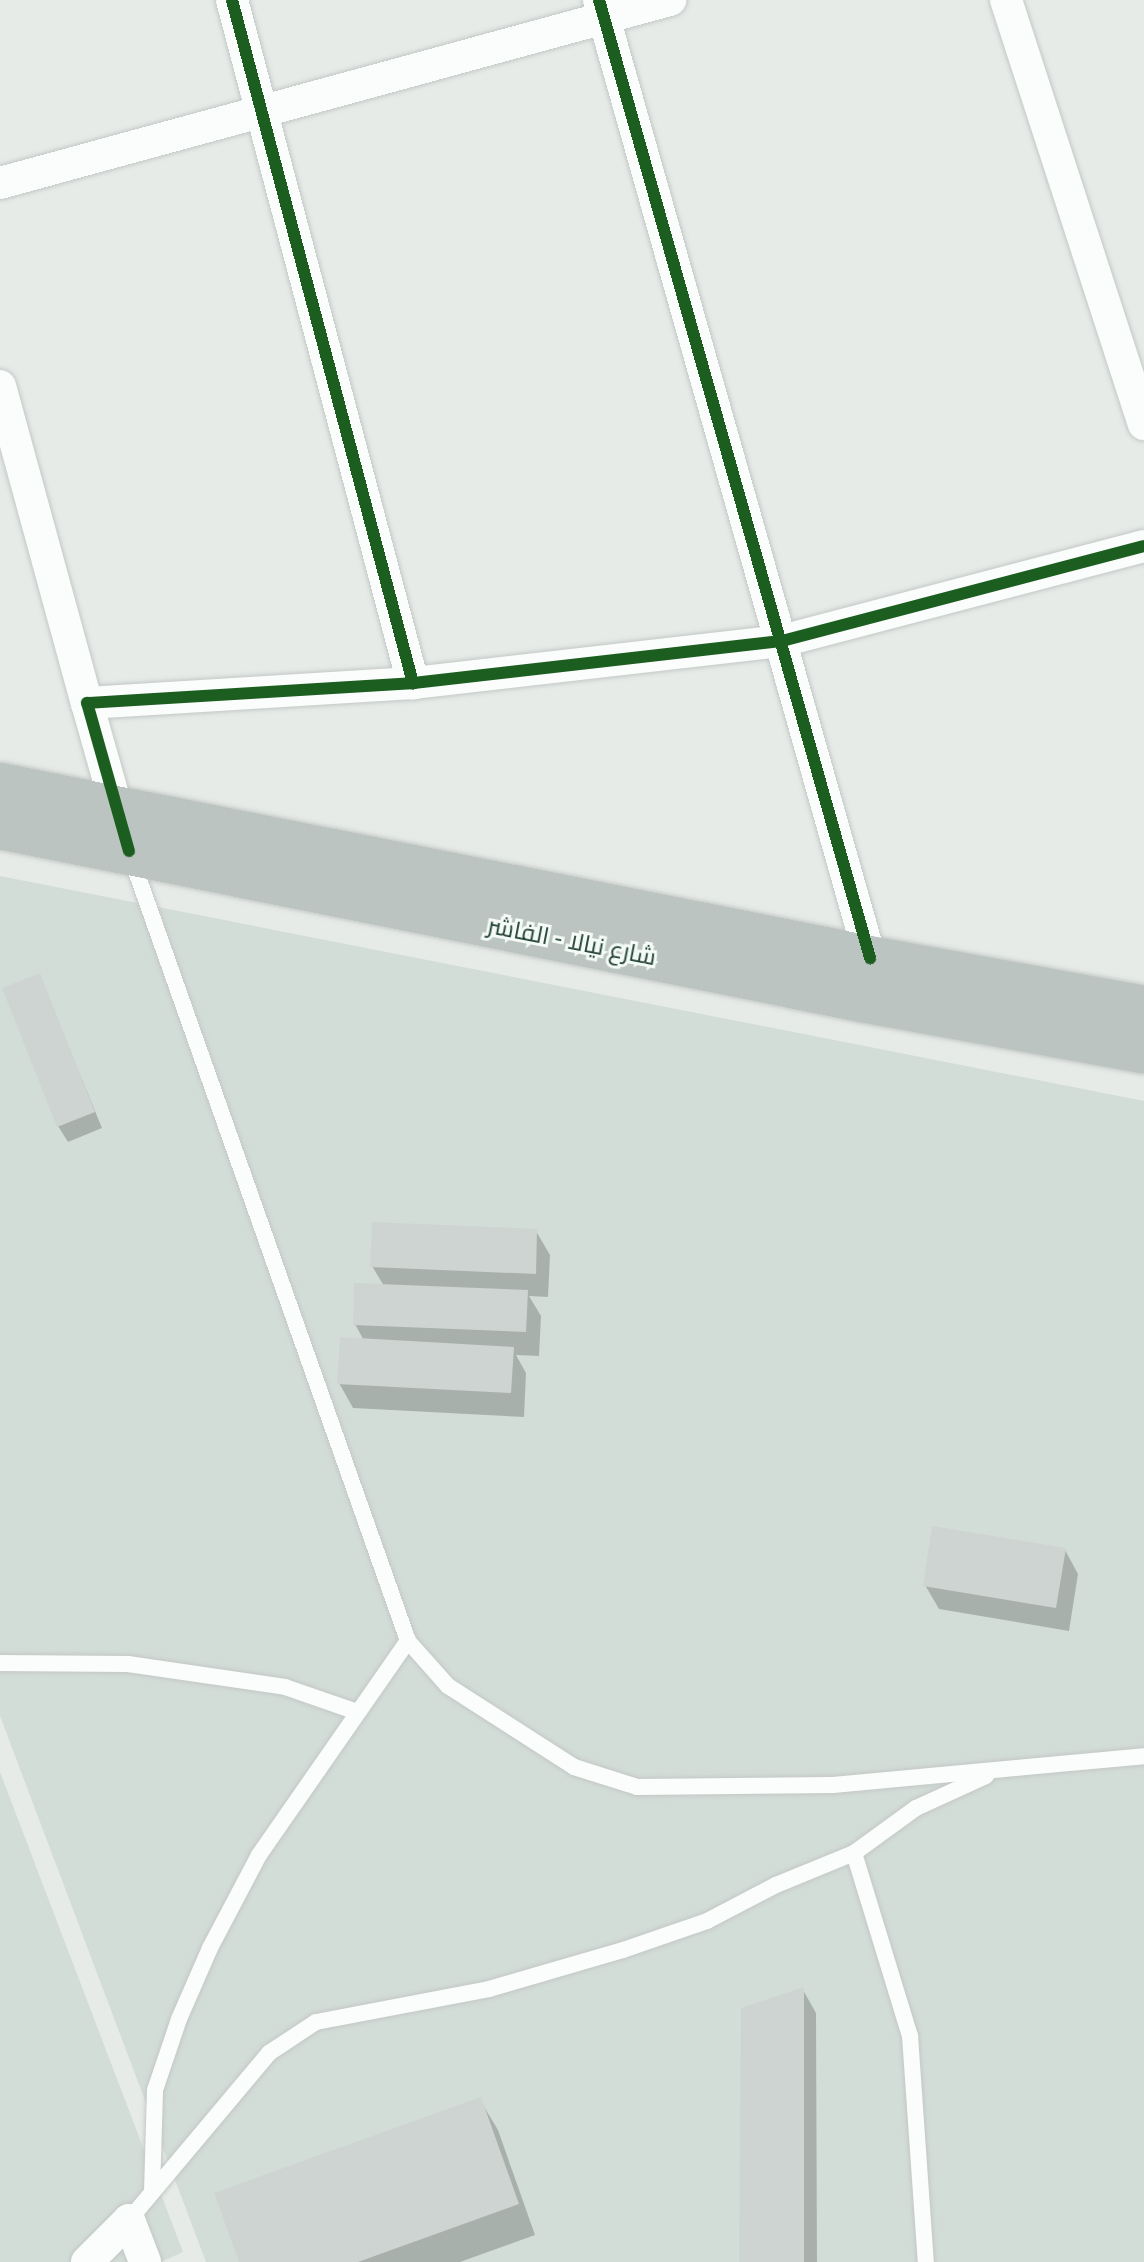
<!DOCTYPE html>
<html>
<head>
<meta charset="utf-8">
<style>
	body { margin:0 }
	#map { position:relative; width:1144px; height:2262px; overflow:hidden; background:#e6ebe8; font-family:"Open Sans",Cairo,sans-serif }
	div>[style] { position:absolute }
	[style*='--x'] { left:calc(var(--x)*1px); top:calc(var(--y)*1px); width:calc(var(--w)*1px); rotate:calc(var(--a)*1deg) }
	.built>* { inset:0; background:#d3ddd8 }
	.shadow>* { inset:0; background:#0003 }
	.building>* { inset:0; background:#ced4d1 }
	.roads { filter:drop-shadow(0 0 2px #c3c8c5) drop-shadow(0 0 2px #c3c8c5) }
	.lane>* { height:16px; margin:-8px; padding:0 8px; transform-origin:8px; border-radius:8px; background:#fbfcfc }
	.street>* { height:32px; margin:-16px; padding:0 16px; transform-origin:16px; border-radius:16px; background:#fbfcfc }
	.highway>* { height:44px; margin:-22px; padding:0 22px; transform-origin:22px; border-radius:22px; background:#bbc4c1 }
	.cycleway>* { height:12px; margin:-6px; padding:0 6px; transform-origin:6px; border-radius:6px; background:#1b5e20 }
	span { translate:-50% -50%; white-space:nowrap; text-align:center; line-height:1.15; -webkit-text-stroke:6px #f4faf6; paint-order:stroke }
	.street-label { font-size:24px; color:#224035 }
</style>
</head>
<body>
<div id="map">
	<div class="built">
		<div style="clip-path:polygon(0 876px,1144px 1101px,1144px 2262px,206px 2262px,0 1716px)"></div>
		<div style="clip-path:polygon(0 1772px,183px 2252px,161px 2262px,0 2262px)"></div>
	</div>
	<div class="shadow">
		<div style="clip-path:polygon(39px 975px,102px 1128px,68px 1142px,58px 1126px)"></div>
		<div style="clip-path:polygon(536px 1231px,550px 1255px,548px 1297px,529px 1296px,541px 1316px,539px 1356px,516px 1355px,526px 1373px,524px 1417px,353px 1408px,339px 1383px,364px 1341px,355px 1324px,384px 1286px,372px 1266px)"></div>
		<div style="clip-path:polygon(1065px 1550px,1078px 1574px,1069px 1631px,939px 1609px,925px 1585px)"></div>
		<div style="clip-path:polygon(803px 1990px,816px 2013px,817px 2262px,741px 2262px)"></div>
		<div style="clip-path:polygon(480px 2100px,498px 2130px,535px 2235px,460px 2262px,241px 2262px)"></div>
	</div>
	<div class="building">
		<div style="clip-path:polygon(40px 973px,95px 1112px,57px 1127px,2px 988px)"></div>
		<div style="clip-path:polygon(372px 1222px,537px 1229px,536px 1274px,370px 1267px)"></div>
		<div style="clip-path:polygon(354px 1283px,528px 1290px,526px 1332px,353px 1325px)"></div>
		<div style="clip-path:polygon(340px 1337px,514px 1347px,511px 1393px,337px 1384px)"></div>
		<div style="clip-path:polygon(932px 1526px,1066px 1548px,1056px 1608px,923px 1586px)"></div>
		<div style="clip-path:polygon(804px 1987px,804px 2262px,739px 2262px,741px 2008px)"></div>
		<div style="clip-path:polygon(481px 2097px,519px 2204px,358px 2262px,239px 2262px,214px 2193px)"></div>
	</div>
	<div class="roads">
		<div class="lane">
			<div style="--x:131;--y:857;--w:831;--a:70.54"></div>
			<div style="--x:408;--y:1641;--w:60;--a:48.4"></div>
			<div style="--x:448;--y:1686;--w:150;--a:32.7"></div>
			<div style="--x:574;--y:1767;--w:66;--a:17.6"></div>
			<div style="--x:637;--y:1787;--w:196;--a:-0.6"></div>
			<div style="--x:833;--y:1785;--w:312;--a:-5.3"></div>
			<div style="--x:0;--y:1663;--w:128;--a:0.4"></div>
			<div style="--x:128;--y:1664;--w:159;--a:8.3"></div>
			<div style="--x:285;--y:1687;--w:76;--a:19.1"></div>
			<div style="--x:854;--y:1853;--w:191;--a:73"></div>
			<div style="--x:910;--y:2036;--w:227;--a:86"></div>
			<div style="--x:152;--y:2192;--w:102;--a:-88.3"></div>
			<div style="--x:155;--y:2090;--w:75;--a:-71.3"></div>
			<div style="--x:179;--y:2019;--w:77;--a:-66.4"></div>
			<div style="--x:210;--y:1948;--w:105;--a:-62.2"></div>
			<div style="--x:259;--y:1855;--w:261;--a:-55.2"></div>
			<div style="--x:129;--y:2220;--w:218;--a:-50"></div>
			<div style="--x:269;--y:2053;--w:56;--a:-33.4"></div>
			<div style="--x:316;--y:2022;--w:176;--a:-10.8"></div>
			<div style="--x:489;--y:1989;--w:140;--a:-16.2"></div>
			<div style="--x:623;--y:1950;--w:89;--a:-19"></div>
			<div style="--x:707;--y:1921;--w:78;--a:-27.6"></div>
			<div style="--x:776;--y:1885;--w:84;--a:-22.3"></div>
			<div style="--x:854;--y:1853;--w:77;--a:-36"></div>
			<div style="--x:916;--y:1808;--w:77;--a:-24.6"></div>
		</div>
		<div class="street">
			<div style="--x:232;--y:0;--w:707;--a:75.16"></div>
			<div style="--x:599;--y:0;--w:996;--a:74.2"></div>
			<div style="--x:1006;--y:0;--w:446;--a:72"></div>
			<div style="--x:0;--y:183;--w:695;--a:-15.28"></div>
			<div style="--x:0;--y:386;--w:329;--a:74.7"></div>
			<div style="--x:122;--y:827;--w:129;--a:-105.8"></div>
			<div style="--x:87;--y:703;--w:327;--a:-3.5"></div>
			<div style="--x:413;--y:683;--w:371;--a:-6.5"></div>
			<div style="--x:782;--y:641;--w:374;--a:-14.7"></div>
			<div style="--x:87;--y:2262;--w:59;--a:-45"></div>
			<div style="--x:129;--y:2220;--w:45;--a:69.1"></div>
		</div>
		<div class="highway">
			<div style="--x:0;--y:785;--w:887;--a:11.25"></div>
			<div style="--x:870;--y:958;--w:279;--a:10.3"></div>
			<div style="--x:0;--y:827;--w:879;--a:11.35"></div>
			<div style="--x:862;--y:1000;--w:287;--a:10.3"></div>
		</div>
	</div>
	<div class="cycleway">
		<div style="--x:232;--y:0;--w:707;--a:75.16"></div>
		<div style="--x:599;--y:0;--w:996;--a:74.2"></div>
		<div style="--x:129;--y:851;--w:154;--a:-105.8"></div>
		<div style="--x:87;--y:703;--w:327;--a:-3.5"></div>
		<div style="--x:413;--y:683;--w:371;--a:-6.5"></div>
		<div style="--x:782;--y:641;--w:374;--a:-14.7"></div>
	</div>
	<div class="street-label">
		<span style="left:572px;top:940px;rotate:11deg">شارع نيالا - الفاشر</span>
	</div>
</div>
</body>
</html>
